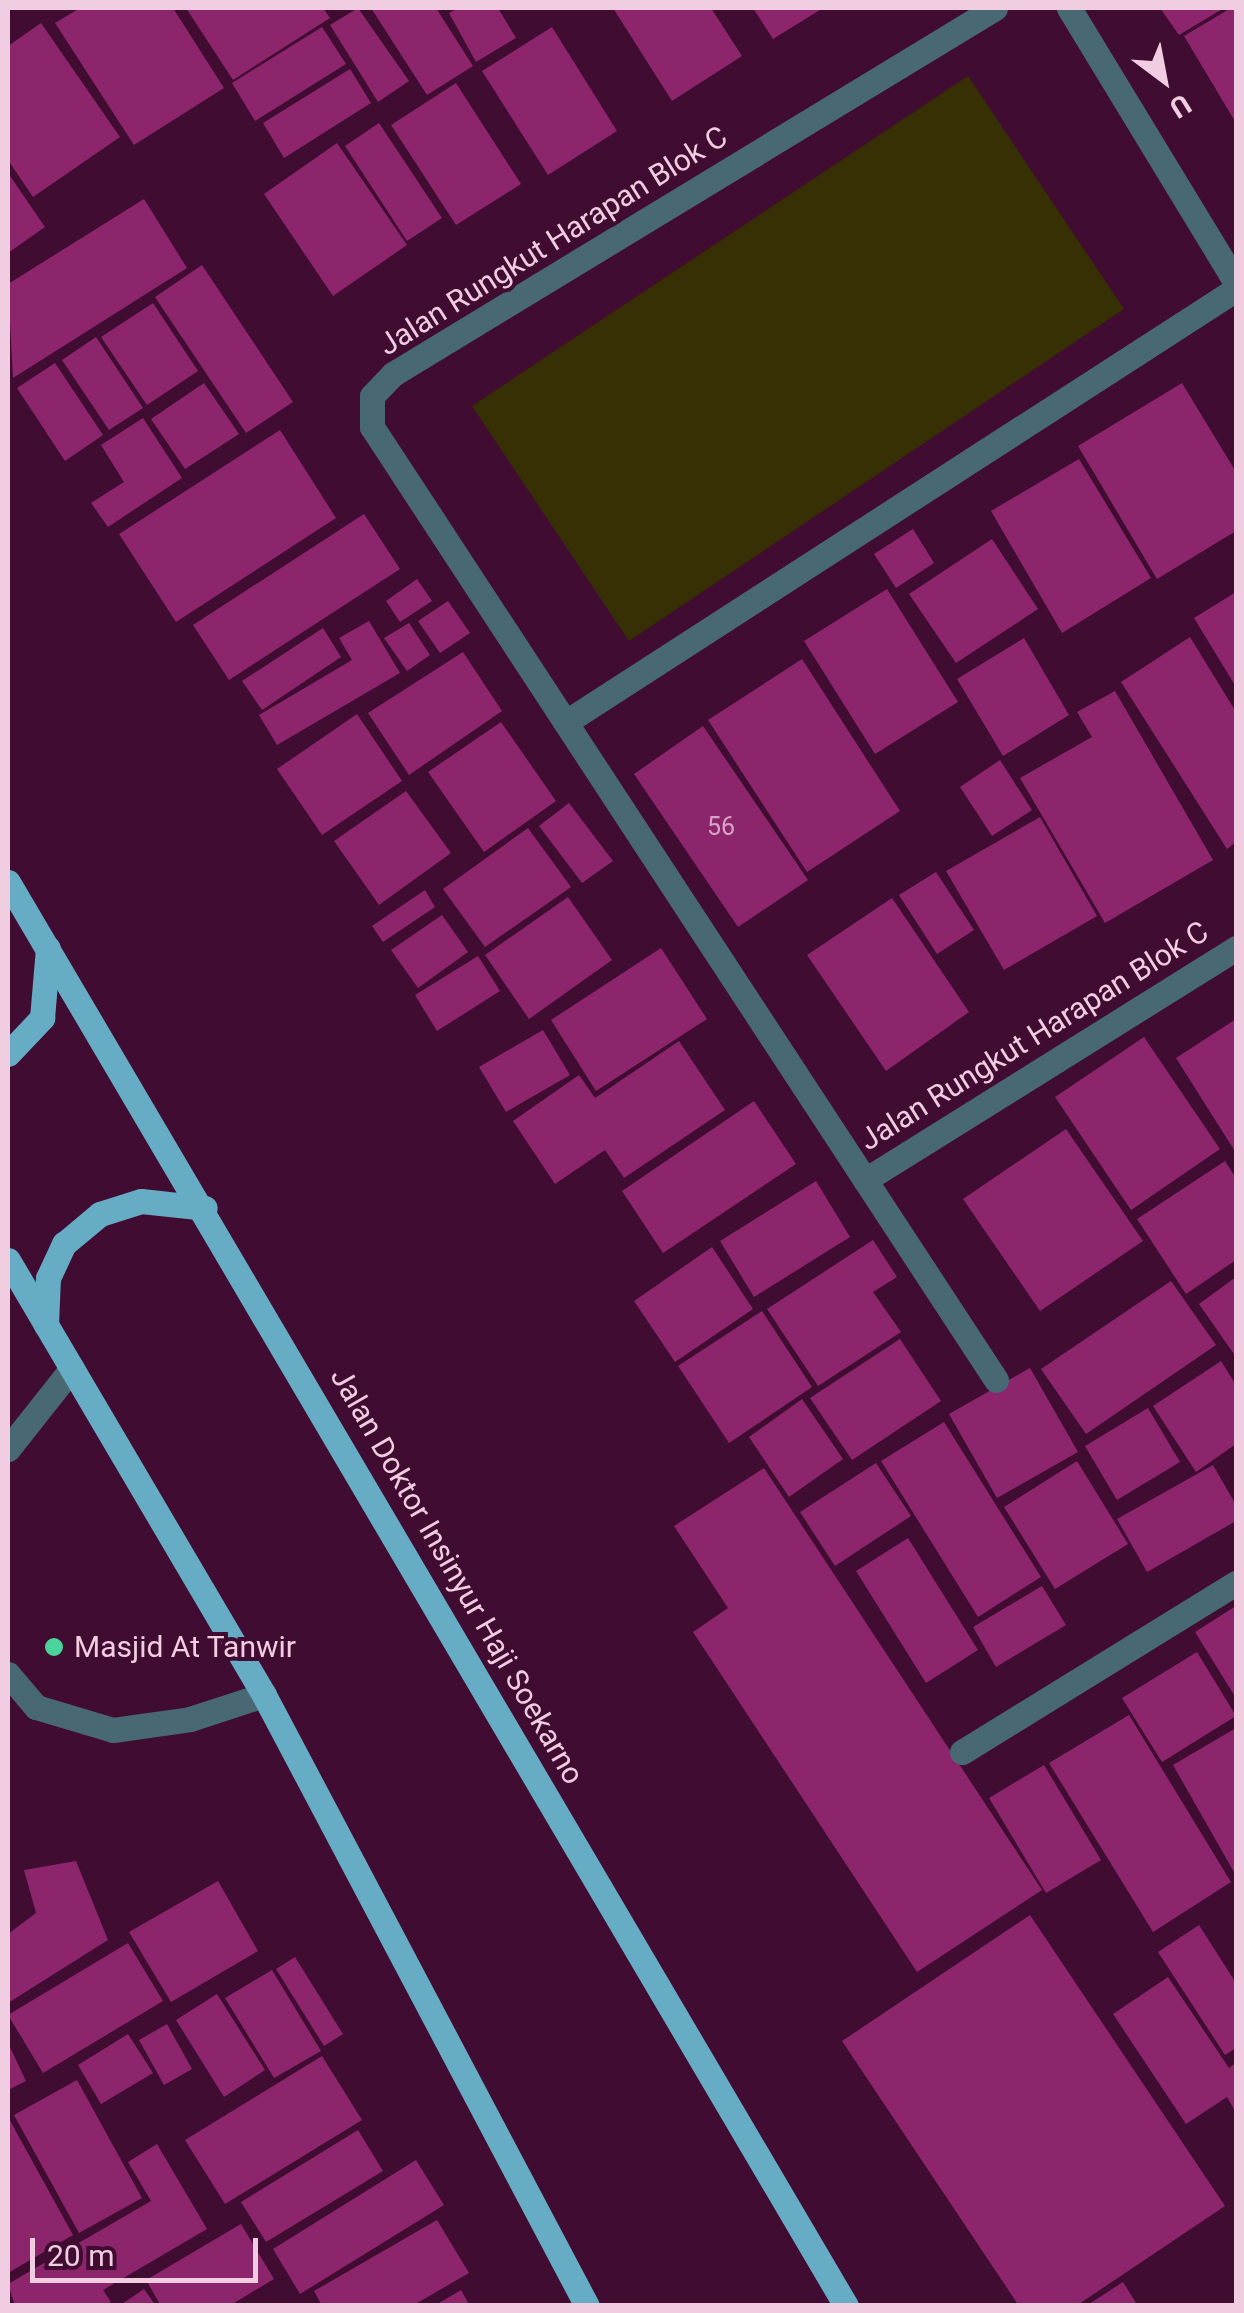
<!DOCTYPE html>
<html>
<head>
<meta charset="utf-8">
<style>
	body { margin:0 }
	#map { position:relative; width:1244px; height:2313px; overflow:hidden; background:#410c31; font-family:Roboto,sans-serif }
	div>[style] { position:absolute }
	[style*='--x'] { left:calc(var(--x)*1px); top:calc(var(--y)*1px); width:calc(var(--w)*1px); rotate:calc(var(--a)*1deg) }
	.green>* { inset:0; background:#363004 }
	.building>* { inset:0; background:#8d256d }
	.minor>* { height:25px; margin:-12.5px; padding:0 12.5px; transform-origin:12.5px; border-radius:12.5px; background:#486874 }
	.major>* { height:25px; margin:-12.5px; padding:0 12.5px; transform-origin:12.5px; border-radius:12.5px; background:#66acc4 }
	.dots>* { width:28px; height:28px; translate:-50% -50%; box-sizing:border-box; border:5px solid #410c31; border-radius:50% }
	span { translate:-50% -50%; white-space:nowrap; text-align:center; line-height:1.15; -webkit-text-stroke:8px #410c31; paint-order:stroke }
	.number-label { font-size:25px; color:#d7a3c4 }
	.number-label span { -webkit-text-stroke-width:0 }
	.street-label { font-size:30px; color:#f0cde1 }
	.poi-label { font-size:30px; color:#f0cde1 }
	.left { translate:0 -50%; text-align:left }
	.frame { position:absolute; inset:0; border:10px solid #f0cde1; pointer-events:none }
	.north { position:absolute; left:1114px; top:30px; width:100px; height:100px; -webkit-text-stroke:8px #410c31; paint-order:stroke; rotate:148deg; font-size:28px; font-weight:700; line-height:40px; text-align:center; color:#f0cde1 }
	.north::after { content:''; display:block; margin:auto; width:35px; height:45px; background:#f0cde1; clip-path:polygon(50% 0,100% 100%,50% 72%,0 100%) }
	.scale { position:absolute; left:30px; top:2238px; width:228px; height:45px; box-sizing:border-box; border:5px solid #f0cde1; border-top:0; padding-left:12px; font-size:30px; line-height:35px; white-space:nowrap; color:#f0cde1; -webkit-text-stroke:8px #410c31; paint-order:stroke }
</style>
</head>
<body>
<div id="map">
	<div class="green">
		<div style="clip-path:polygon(968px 76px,1124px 309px,629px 641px,472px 406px)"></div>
	</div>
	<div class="building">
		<div style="clip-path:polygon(80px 8px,173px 8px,224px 88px,134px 145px,55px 23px)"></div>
		<div style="clip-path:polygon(186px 8px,323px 8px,330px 18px,233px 80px)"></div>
		<div style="clip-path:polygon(358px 8px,409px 81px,378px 102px,330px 25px)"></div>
		<div style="clip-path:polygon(371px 8px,436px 8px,473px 66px,427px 95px)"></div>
		<div style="clip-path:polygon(459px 8px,498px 8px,516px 38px,476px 62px,449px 13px)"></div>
		<div style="clip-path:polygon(613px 8px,711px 8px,742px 56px,672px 101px)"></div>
		<div style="clip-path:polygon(753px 8px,823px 8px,773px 39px)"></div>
		<div style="clip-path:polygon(1160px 8px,1224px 8px,1179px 35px)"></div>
		<div style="clip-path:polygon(1231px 8px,1236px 8px,1236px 123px,1184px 36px)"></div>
		<div style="clip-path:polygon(41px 23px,120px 137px,33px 197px,8px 160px,8px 46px)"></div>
		<div style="clip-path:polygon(322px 27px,346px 64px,255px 121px,232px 83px)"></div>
		<div style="clip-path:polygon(552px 27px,617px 131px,548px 175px,482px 71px)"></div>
		<div style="clip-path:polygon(350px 69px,371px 103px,284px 158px,263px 123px)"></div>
		<div style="clip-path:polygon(456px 83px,521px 184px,456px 225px,391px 125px)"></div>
		<div style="clip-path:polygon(379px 123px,442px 218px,407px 241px,345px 146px)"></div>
		<div style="clip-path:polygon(337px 143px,407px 245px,333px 296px,264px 194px)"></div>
		<div style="clip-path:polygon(8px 173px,45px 227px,8px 253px)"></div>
		<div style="clip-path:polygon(144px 199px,187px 268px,13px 378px,8px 284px)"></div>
		<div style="clip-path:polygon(202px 265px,293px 402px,246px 433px,155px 297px)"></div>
		<div style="clip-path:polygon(153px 303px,198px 371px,147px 405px,101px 337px)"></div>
		<div style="clip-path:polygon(96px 337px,143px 408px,109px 430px,62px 360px)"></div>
		<div style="clip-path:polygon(55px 363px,103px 435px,65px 461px,17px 388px)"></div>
		<div style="clip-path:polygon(204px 383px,239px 434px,185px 469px,151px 419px)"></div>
		<div style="clip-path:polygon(1182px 383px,1236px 472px,1236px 531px,1157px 579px,1078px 446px)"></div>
		<div style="clip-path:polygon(143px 418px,182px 478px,108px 527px,91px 503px,124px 482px,101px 445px)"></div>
		<div style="clip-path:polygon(280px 430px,336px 518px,176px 622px,119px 534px)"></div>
		<div style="clip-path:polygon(1079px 459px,1151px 578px,1062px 633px,991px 511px)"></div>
		<div style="clip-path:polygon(364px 514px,400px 569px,229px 680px,193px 625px)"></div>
		<div style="clip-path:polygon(913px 529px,934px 563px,896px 588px,874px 554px)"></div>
		<div style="clip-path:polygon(992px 539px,1038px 609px,956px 663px,909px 594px)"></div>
		<div style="clip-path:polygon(417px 579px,432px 601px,400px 622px,386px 601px)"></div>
		<div style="clip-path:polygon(887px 589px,958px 702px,875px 754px,804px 641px)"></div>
		<div style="clip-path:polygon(1236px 592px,1236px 687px,1194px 618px)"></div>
		<div style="clip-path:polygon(448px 601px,470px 633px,440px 653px,418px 621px)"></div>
		<div style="clip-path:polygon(369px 621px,400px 673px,277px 745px,259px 715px,352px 660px,339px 638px)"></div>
		<div style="clip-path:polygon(409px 623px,430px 655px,407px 671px,384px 638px)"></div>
		<div style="clip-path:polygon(323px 628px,341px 657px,262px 710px,242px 681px)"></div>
		<div style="clip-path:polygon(1190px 637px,1236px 712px,1236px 842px,1227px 849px,1121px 682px)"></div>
		<div style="clip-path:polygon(1024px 638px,1069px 715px,1003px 756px,957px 679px)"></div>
		<div style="clip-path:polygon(463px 652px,502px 711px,409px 775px,368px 713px)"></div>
		<div style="clip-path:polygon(802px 659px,900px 811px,807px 872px,708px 720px)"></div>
		<div style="clip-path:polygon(1115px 691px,1213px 860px,1105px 923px,1020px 778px,1092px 737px,1077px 712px)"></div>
		<div style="clip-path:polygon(357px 714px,402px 781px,322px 835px,277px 769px)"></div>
		<div style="clip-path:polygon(501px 722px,556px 801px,484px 852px,428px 772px)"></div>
		<div style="clip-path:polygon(703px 726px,808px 880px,738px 927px,634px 774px)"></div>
		<div style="clip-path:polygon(1000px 760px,1032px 810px,992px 836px,960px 787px)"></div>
		<div style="clip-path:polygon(406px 791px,451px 853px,379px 905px,334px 841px)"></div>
		<div style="clip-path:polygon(569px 803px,613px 861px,582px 883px,539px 826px)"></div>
		<div style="clip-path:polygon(1040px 817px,1097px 916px,1004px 970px,946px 871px)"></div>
		<div style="clip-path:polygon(528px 828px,571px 887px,485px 947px,443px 889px)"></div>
		<div style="clip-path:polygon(936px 872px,974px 930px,937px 954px,899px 895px)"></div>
		<div style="clip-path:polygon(425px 890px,435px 907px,383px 942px,372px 926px)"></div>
		<div style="clip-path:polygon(568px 897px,612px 960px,529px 1019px,485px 955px)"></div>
		<div style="clip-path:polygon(892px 898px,969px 1012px,886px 1071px,807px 955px)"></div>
		<div style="clip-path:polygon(442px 915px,468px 952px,418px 988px,391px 950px)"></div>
		<div style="clip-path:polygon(661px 948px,707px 1019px,596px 1091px,551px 1020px)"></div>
		<div style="clip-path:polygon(478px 956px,500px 991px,437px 1031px,415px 995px)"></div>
		<div style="clip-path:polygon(1236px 1019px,1236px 1153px,1176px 1058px)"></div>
		<div style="clip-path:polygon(543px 1030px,570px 1075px,506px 1112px,479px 1067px)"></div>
		<div style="clip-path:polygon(1144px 1037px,1220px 1149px,1131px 1210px,1055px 1097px)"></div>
		<div style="clip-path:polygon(679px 1041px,725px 1110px,624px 1178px,605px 1150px,555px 1184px,513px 1121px,579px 1075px,595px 1098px)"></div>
		<div style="clip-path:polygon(754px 1101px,796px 1164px,663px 1253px,622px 1191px)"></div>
		<div style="clip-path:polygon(1066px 1129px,1143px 1241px,1040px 1311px,963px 1199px)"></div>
		<div style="clip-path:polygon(1225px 1161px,1236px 1178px,1236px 1260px,1186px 1294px,1137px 1219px)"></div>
		<div style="clip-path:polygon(816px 1181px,850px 1237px,754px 1297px,720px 1241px)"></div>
		<div style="clip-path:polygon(873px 1240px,897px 1277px,873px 1292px,901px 1332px,818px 1386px,767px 1309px)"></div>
		<div style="clip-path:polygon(712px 1247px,753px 1309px,675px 1362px,634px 1301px)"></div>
		<div style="clip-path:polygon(1236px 1277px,1236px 1357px,1199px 1304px)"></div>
		<div style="clip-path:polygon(1171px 1281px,1216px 1345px,1086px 1434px,1041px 1369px)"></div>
		<div style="clip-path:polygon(762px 1311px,812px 1387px,729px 1443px,678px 1366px)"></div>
		<div style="clip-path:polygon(900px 1339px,941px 1401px,852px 1460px,810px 1398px)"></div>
		<div style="clip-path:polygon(1221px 1361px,1236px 1385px,1236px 1444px,1196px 1472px,1153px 1406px)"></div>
		<div style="clip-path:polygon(1030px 1368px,1078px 1452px,997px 1498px,949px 1414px)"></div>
		<div style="clip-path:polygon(802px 1399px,843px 1459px,789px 1497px,749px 1437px)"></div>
		<div style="clip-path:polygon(1148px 1408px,1180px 1462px,1117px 1500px,1085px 1446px)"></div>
		<div style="clip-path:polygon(944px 1422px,1041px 1577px,978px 1617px,881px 1461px)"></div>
		<div style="clip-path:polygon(1077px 1461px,1128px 1544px,1055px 1589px,1004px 1507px)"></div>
		<div style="clip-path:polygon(876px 1463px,911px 1516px,835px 1566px,800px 1512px)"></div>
		<div style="clip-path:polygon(1213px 1465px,1236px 1505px,1236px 1521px,1147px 1572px,1117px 1519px)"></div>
		<div style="clip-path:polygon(764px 1468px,1042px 1890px,917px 1972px,693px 1632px,728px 1608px,674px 1526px)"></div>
		<div style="clip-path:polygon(908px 1538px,978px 1650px,926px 1683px,856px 1571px)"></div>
		<div style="clip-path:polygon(1042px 1586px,1066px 1625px,996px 1667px,973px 1627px)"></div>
		<div style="clip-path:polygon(1236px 1606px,1236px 1698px,1195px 1632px)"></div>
		<div style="clip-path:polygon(1197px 1652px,1236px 1716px,1162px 1762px,1122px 1698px)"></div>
		<div style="clip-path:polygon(1129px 1715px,1231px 1882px,1153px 1932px,1049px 1763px)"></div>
		<div style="clip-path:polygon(1236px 1728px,1236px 1870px,1234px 1872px,1173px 1765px)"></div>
		<div style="clip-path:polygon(1044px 1765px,1101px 1860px,1046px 1893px,989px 1798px)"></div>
		<div style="clip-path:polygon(76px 1861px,108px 1940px,8px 2003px,8px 1934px,36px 1913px,24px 1870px)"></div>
		<div style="clip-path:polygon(218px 1881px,258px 1951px,171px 2002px,129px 1932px)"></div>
		<div style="clip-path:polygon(1030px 1915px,1225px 2206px,1076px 2306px,1019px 2306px,842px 2041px)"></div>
		<div style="clip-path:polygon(1199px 1925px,1236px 1983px,1236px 2048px,1225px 2055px,1158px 1952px)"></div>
		<div style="clip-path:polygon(128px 1943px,163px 2001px,43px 2073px,8px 2015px)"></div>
		<div style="clip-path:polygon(295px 1957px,343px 2034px,324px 2046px,276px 1969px)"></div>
		<div style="clip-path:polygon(272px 1970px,321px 2051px,274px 2078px,225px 1998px)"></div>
		<div style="clip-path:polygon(1168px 1977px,1229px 2068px,1236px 2063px,1236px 2113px,1227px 2097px,1186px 2124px,1113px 2014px)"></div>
		<div style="clip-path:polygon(217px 1994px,265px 2070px,224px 2097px,176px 2020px)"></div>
		<div style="clip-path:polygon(167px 2024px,192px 2069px,164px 2085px,139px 2040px)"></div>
		<div style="clip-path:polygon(128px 2034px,153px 2073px,101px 2104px,78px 2065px)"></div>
		<div style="clip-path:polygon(8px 2043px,26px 2081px,8px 2090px)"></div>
		<div style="clip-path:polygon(322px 2056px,362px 2120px,225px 2204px,185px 2140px)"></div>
		<div style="clip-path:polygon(77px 2080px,142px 2198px,79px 2233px,14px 2115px)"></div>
		<div style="clip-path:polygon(8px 2117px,73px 2235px,8px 2273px)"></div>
		<div style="clip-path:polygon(358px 2130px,383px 2171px,266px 2242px,241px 2202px)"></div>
		<div style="clip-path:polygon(157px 2144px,207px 2229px,103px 2290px,111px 2302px,105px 2306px,15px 2306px,8px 2284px,151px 2201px,128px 2162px)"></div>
		<div style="clip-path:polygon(416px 2160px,444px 2205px,300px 2294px,273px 2249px)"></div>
		<div style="clip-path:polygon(437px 2220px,469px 2273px,412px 2306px,322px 2306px,314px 2291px)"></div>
		<div style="clip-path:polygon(241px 2224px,274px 2279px,229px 2306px,161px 2306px,146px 2280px)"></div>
		<div style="clip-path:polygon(1123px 2282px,1138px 2306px,1086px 2306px)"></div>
		<div style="clip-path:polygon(144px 2289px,156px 2306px,119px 2306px)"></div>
		<div style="clip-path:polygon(461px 2290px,470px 2306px,434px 2306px)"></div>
	</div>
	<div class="minor">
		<div style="--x:995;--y:8;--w:705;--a:148.7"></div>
		<div style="--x:393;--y:374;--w:30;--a:134"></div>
		<div style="--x:372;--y:396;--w:31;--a:90"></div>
		<div style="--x:372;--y:427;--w:1139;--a:56.78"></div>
		<div style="--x:1069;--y:8;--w:322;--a:58.7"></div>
		<div style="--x:566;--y:722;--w:798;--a:-32.87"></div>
		<div style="--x:865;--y:1180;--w:438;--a:-32"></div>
		<div style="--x:8;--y:1449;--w:103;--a:-51.7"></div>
		<div style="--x:8;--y:1674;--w:43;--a:49.7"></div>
		<div style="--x:36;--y:1707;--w:80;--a:16.6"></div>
		<div style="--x:113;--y:1730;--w:78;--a:-8.1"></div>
		<div style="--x:190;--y:1719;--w:78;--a:-18"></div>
		<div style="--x:962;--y:1752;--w:322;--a:-31.7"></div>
	</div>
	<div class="major">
		<div style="--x:8;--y:882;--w:1652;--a:59.52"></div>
		<div style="--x:8;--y:1054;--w:50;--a:-46.6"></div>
		<div style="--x:42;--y:1018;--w:70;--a:-85.1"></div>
		<div style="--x:8;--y:1260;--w:505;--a:59.52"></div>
		<div style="--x:264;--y:1695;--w:691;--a:62.14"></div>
		<div style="--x:46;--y:1325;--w:47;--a:-87.6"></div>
		<div style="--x:48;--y:1278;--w:38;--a:-65"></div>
		<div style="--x:64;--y:1244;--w:47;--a:-39.8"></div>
		<div style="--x:100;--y:1214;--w:43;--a:-17.6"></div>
		<div style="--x:141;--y:1201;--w:64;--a:6.2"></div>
	</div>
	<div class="dots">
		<div style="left:54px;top:1647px;background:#4ad49c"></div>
	</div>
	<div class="number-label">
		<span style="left:721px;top:827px">56</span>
	</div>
	<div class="street-label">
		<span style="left:553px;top:241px;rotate:-32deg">Jalan Rungkut Harapan Blok C</span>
		<span style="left:1034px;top:1036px;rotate:-32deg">Jalan Rungkut Harapan Blok C</span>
		<span style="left:457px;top:1576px;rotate:60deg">Jalan Doktor Insinyur Haji Soekarno</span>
	</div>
	<div class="poi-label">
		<span class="left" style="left:74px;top:1647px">Masjid At Tanwir</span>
	</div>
	<div class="frame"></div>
	<div class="north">U</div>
	<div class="scale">20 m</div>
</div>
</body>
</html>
